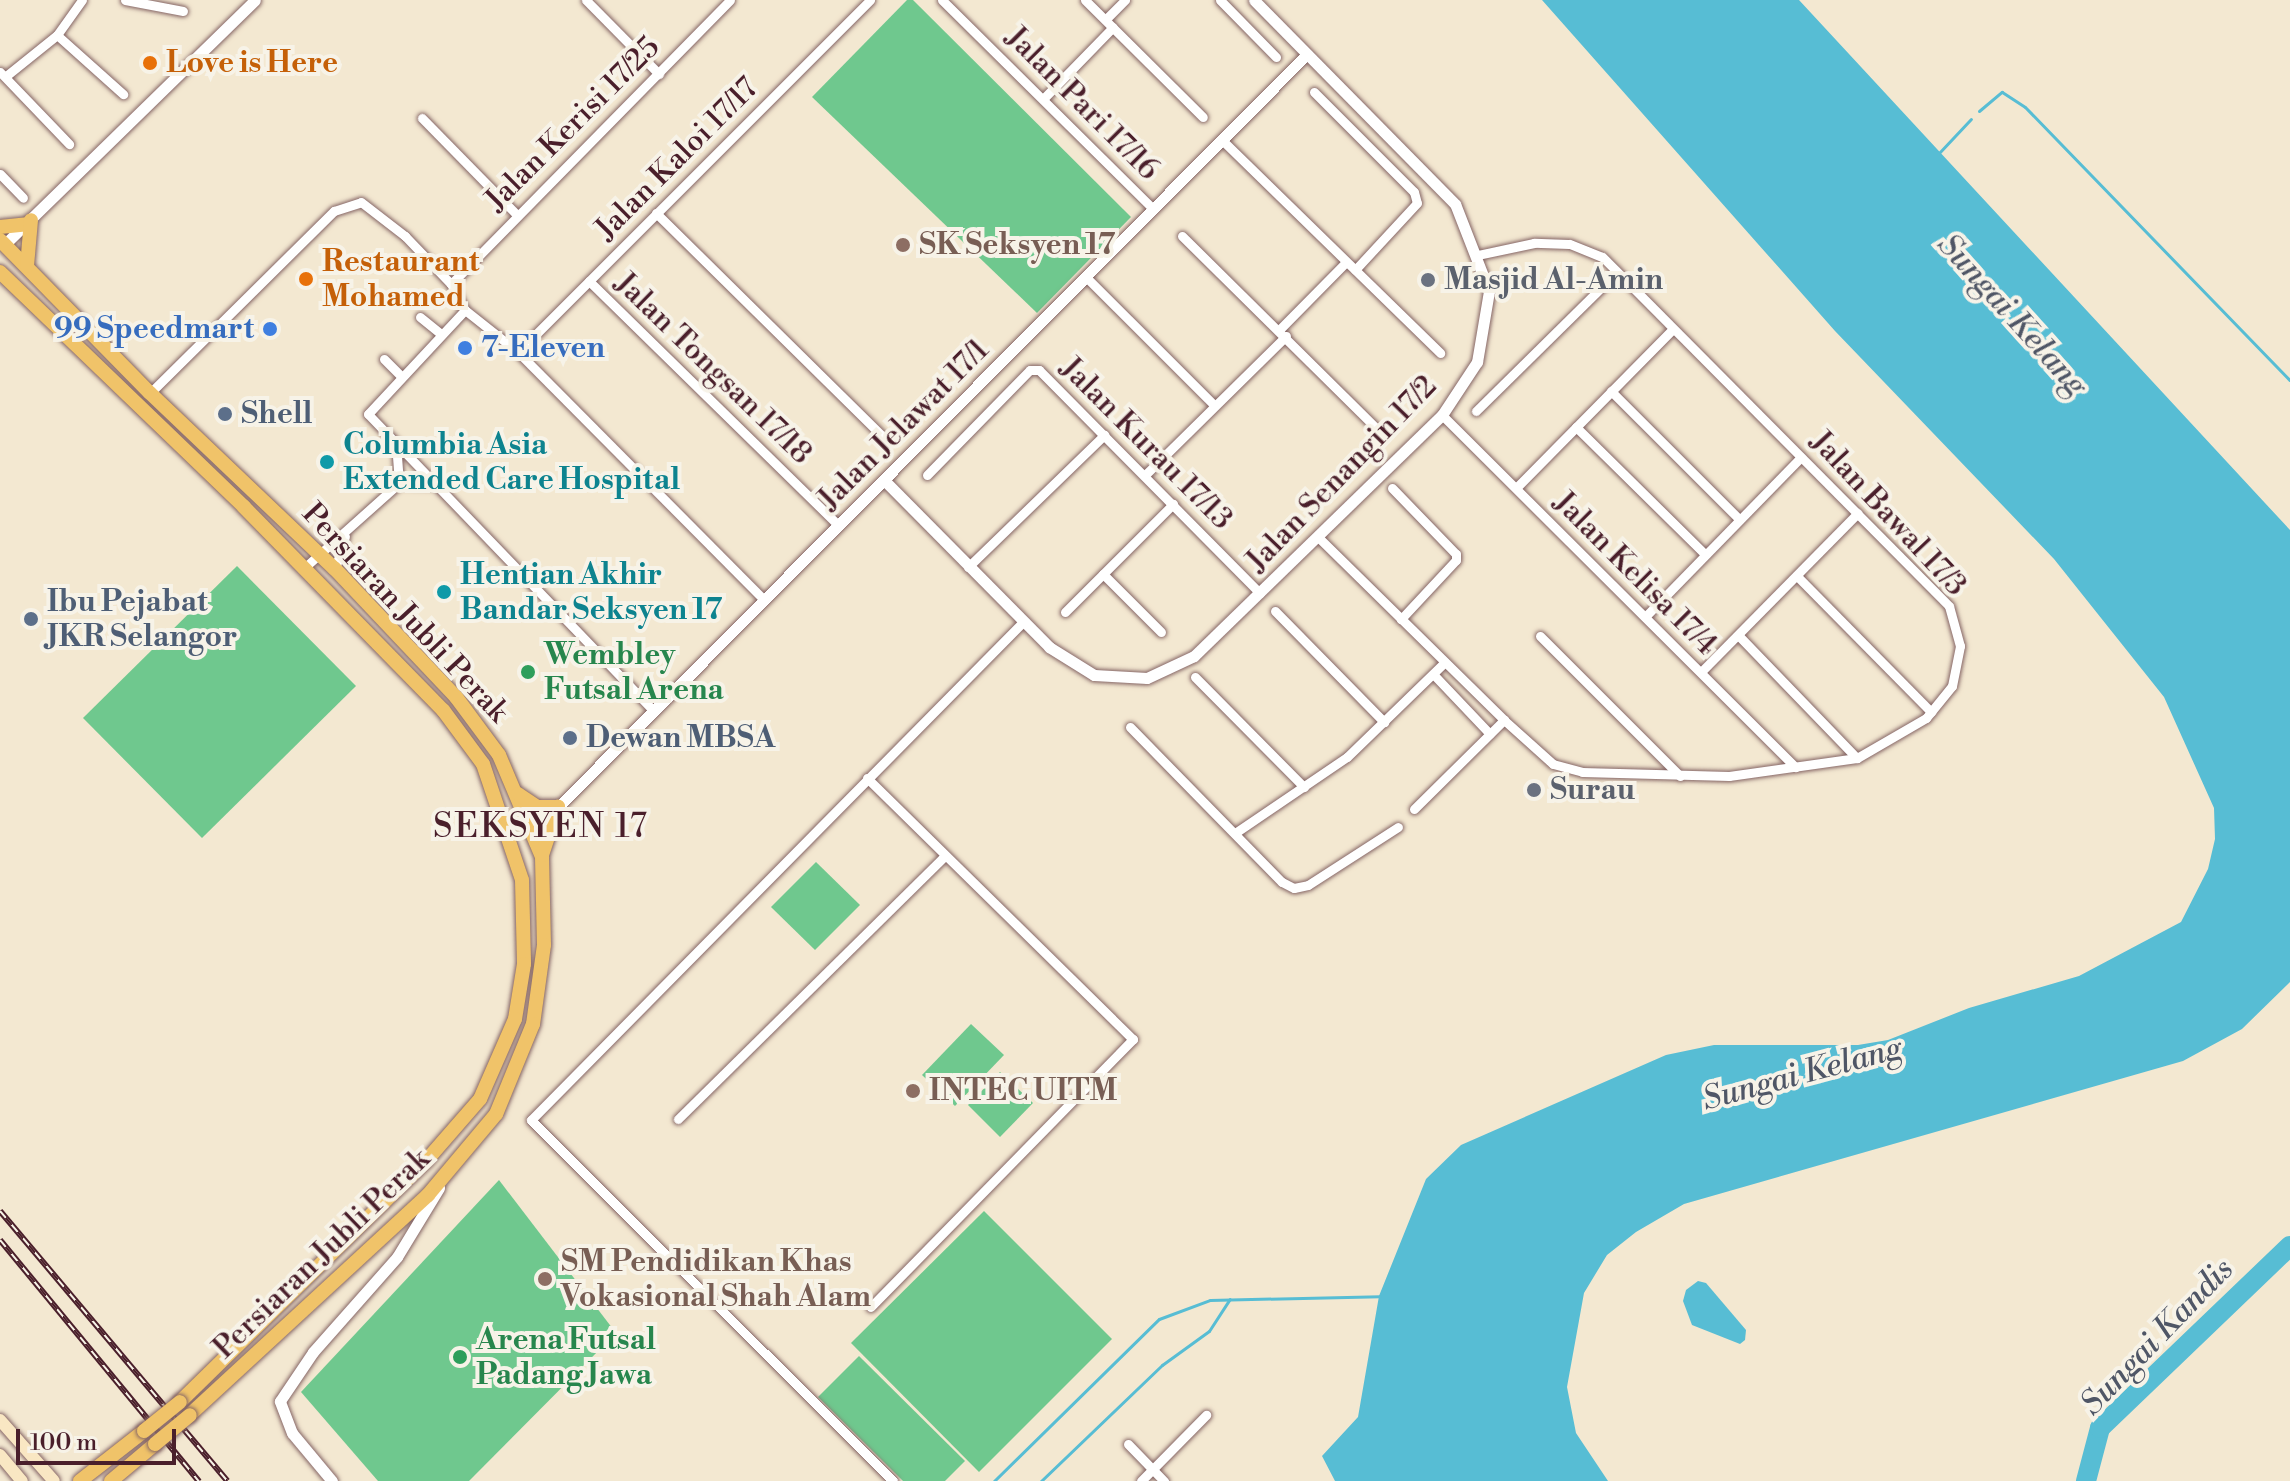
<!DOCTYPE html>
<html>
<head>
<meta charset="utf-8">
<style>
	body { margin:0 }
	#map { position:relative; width:2290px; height:1481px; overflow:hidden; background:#f3e8d1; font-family:"Libre Bodoni",serif }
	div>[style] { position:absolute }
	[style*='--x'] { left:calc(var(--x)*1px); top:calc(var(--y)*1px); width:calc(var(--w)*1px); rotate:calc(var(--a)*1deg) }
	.green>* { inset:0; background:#6fc88e }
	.water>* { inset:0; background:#57bdd4 }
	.stream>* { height:3px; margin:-1.5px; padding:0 1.5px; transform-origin:1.5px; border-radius:1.5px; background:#57bdd4 }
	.river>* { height:20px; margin:-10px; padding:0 10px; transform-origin:10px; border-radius:10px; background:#57bdd4 }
	.roads { filter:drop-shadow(0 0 2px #856565) drop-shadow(0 0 2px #856565) }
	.minor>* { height:9px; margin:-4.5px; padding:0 4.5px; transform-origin:4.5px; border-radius:4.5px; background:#fff }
	.tertiary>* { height:11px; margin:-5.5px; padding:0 5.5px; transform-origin:5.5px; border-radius:5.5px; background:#fff }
	.secondary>* { height:12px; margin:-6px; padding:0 6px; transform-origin:6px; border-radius:6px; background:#f9e7c3 }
	.primary>* { height:14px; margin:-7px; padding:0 7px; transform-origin:7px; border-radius:7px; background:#f0c369 }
	.rail>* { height:6px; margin-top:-3px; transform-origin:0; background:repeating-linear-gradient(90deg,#f7f3e8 0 9px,#4a1f2b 0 18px); box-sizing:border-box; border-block:2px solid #4a1f2b }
	.bridges { filter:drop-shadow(0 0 2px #856565) drop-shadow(0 0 2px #856565) }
	.primary-bridge>* { height:14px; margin:-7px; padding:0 7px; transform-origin:7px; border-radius:7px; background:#f0c369 }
	.dots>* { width:22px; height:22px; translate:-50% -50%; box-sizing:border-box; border:4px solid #f7f3e8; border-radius:50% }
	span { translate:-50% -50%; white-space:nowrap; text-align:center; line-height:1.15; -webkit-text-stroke:8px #f7f3e8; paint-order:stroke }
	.food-label { font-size:30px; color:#c56008; font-weight:700 }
	.left { translate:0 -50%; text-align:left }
	.street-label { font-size:30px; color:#4a1f2b }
	.education-label { font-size:30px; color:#785e54; font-weight:700 }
	.worship-label { font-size:30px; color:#5b616d; font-weight:700 }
	.shop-label { font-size:30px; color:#366cbe; font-weight:700 }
	.right { translate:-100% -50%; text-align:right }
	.service-label { font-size:30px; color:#4e5e75; font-weight:700 }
	.culture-label { font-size:30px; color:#0d838f; font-weight:700 }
	.leisure-label { font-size:30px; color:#27864d; font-weight:700 }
	.water-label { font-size:32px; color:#4f5666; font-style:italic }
	.quarter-label { font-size:34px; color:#4a1f2b; letter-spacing:2px }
	.scale { position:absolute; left:16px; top:1429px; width:160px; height:36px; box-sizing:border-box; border:4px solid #4a1f2b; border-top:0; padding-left:10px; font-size:24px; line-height:28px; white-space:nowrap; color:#4a1f2b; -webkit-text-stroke:6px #f7f3e8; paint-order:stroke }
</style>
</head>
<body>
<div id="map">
	<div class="green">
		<div style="clip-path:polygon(907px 0,913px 0,1131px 217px,1037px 313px,812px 97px)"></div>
		<div style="clip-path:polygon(237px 566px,356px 686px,202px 838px,83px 718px)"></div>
		<div style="clip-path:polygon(816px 862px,860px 905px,815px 950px,771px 907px)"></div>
		<div style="clip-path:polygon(971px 1024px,1004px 1055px,955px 1106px,922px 1075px)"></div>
		<div style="clip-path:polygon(1000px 1072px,1033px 1103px,1000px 1137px,968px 1105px)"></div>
		<div style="clip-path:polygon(499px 1180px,616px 1333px,469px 1481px,378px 1481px,301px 1392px)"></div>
		<div style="clip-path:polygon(984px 1211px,1112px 1339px,979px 1472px,851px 1343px)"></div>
		<div style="clip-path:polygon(859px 1356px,965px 1461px,945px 1481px,903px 1481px,818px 1397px)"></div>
	</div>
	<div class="water">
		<div style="clip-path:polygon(1542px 0,1799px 0,2290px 530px,2290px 982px,2242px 1029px,2183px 1061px,1684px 1204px,1636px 1232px,1607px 1255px,1584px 1293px,1567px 1387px,1576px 1433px,1608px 1481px,1335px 1481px,1322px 1456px,1358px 1417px,1379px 1296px,1426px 1179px,1461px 1145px,1666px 1055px,1714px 1045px,1858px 1045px,1888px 1040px,1969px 1008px,2079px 976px,2181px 922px,2208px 869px,2215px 839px,2214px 808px,2164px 697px,2054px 559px,1835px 331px)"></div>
		<div style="clip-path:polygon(1698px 1281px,1706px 1283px,1746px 1330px,1745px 1340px,1740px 1344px,1692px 1325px,1683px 1301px,1686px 1290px)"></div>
	</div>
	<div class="stream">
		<div style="--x:1979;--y:111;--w:30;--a:-40"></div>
		<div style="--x:2002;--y:92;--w:27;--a:33"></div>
		<div style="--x:2025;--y:107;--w:380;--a:45.9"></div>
		<div style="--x:1938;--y:154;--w:48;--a:-46.7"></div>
		<div style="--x:994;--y:1481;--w:231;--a:-44.5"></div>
		<div style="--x:1159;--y:1319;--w:54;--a:-20.4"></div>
		<div style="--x:1210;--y:1300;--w:170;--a:-1.3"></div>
		<div style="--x:1041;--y:1481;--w:168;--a:-43.8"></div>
		<div style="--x:1162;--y:1365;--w:58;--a:-35.9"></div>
		<div style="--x:1209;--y:1331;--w:38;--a:-57"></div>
	</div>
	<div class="river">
		<div style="--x:2086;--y:1481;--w:55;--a:-75.2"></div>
		<div style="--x:2100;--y:1428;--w:263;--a:-43.8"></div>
	</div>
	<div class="roads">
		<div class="minor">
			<div style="--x:125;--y:0;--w:59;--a:10.7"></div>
			<div style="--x:586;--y:0;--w:104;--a:45.4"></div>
			<div style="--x:942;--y:0;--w:297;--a:44.7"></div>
			<div style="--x:1085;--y:0;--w:166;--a:44.8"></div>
			<div style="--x:1220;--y:0;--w:80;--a:45.5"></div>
			<div style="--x:1106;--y:19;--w:27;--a:-45"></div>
			<div style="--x:57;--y:35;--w:89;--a:41.8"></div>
			<div style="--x:0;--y:72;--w:100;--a:46.2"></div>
			<div style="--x:6;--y:76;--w:65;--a:-38.8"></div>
			<div style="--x:57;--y:35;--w:43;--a:-54.5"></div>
			<div style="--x:1314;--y:92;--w:141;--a:45"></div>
			<div style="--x:1414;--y:192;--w:11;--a:75"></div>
			<div style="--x:1417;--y:203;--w:91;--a:132.8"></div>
			<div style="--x:1043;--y:99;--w:100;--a:-45.8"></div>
			<div style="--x:422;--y:118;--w:134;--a:45.6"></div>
			<div style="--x:1222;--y:140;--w:305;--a:44.3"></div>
			<div style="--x:0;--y:174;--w:33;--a:46"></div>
			<div style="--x:656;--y:213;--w:323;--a:44.6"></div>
			<div style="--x:1182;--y:236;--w:276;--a:44.7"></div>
			<div style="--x:1086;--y:277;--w:181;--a:45"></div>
			<div style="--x:589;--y:281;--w:349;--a:44.4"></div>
			<div style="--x:451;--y:284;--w:398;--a:-45.5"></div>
			<div style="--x:465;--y:310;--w:142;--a:133"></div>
			<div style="--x:368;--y:414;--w:412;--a:46.1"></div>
			<div style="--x:420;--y:317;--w:27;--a:39"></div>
			<div style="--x:1279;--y:330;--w:95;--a:-45.4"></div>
			<div style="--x:518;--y:352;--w:498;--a:-45"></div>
			<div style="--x:384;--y:359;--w:24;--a:45"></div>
			<div style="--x:1611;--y:391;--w:181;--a:45"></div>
			<div style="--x:150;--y:393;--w:259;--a:-44.7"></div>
			<div style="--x:334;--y:211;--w:28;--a:-18"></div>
			<div style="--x:361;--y:202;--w:56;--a:37.7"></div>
			<div style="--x:405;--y:236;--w:66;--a:46.2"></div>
			<div style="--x:451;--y:284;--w:30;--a:62"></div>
			<div style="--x:465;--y:310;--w:68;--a:38.4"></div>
			<div style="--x:518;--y:352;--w:349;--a:45.2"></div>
			<div style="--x:1476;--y:411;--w:198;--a:-44.6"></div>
			<div style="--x:1442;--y:415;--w:499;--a:44.9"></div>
			<div style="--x:1576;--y:427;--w:181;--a:44.6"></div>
			<div style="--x:396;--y:443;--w:40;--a:85.7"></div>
			<div style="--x:927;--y:475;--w:147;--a:-45.6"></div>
			<div style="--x:1030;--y:370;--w:9;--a:0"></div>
			<div style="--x:1039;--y:370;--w:314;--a:45.3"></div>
			<div style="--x:1145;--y:475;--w:198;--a:-44.6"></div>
			<div style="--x:1392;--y:488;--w:92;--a:45.9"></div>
			<div style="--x:1456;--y:554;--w:6;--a:90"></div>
			<div style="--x:1456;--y:560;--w:81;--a:133"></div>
			<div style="--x:1516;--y:488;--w:223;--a:-45.4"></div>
			<div style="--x:1319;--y:538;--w:260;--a:44.5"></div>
			<div style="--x:1504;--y:720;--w:66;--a:41.9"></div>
			<div style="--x:1553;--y:764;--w:30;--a:15"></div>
			<div style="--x:1582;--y:772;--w:147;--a:1.6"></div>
			<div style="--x:1729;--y:776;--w:129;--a:-8"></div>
			<div style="--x:1857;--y:758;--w:80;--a:-30.1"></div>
			<div style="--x:1926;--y:718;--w:41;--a:-50.9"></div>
			<div style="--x:1952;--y:686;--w:41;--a:-78.7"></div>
			<div style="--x:1960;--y:646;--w:41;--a:-105.4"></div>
			<div style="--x:1949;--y:606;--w:492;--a:-134.8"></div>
			<div style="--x:1602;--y:257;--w:35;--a:-158"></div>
			<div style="--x:1569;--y:244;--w:35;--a:-178"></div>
			<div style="--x:1534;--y:243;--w:57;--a:167.9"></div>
			<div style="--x:968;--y:567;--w:190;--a:-44.1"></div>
			<div style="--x:304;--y:568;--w:127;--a:-41.8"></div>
			<div style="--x:399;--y:483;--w:37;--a:2"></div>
			<div style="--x:335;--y:569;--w:34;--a:-73"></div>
			<div style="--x:1103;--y:574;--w:82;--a:45"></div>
			<div style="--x:1797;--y:576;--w:191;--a:45.4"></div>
			<div style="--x:1275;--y:611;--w:156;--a:45.5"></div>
			<div style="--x:1065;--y:612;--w:153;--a:-45"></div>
			<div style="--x:1645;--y:617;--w:223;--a:-45.7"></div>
			<div style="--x:1540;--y:636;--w:198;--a:45"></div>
			<div style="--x:1739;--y:636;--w:170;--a:46"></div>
			<div style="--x:1701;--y:672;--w:223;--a:-45.4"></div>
			<div style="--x:1434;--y:675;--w:81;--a:46.5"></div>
			<div style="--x:1195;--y:677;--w:155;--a:45.3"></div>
			<div style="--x:1130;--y:727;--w:217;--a:45.6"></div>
			<div style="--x:1282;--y:882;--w:13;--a:27"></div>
			<div style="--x:1294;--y:888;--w:14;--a:-12"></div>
			<div style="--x:1308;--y:885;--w:107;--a:-32.8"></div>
			<div style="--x:867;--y:778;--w:373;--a:44.5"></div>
			<div style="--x:1133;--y:1039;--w:375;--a:134.4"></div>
			<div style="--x:1414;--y:809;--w:127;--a:-44.7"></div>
			<div style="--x:1235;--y:833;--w:135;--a:-34.2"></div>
			<div style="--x:1347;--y:757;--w:136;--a:-44.1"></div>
			<div style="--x:678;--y:1119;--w:375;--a:-44.6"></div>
			<div style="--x:1128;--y:1444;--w:52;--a:45.8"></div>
			<div style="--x:893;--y:1481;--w:511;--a:-135.08"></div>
			<div style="--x:531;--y:1120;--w:700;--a:-45.35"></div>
			<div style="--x:1141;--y:1481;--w:93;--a:-45.4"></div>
		</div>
		<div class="tertiary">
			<div style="--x:5;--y:244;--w:349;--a:-44.3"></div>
			<div style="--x:884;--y:480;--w:235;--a:45.3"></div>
			<div style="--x:1049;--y:647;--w:53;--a:31.9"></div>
			<div style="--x:1094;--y:675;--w:53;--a:3.2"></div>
			<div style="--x:1147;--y:678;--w:52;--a:-25.1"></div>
			<div style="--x:1194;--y:656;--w:346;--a:-44.2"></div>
			<div style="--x:1442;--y:415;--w:64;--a:-56.6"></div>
			<div style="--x:1477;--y:362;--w:72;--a:-80.4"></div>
			<div style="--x:1489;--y:291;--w:93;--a:-111.3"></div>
			<div style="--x:1455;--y:204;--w:286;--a:-134.6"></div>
			<div style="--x:532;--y:826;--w:32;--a:-36"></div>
			<div style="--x:558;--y:807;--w:1062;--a:-45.15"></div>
			<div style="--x:332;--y:1481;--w:62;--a:-129.8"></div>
			<div style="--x:292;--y:1433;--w:34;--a:-111"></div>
			<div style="--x:280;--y:1401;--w:59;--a:-56"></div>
			<div style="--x:313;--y:1352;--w:127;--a:-48.5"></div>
			<div style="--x:397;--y:1257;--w:81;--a:-58.7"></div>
		</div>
		<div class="secondary">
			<div style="--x:0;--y:1420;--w:81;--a:48.5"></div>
			<div style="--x:0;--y:1455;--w:34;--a:50"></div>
		</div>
		<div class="primary">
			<div style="--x:0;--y:227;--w:27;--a:-6"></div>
			<div style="--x:0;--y:240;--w:214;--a:45.6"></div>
			<div style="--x:150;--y:393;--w:255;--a:43.6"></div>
			<div style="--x:335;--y:569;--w:176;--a:46.6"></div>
			<div style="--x:456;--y:697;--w:72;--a:53.4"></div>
			<div style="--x:499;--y:755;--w:111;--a:67.1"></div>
			<div style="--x:542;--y:857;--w:88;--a:88.7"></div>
			<div style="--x:544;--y:945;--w:80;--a:97.9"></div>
			<div style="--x:533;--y:1024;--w:97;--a:112.3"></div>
			<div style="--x:496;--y:1114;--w:106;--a:130"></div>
			<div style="--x:428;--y:1195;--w:324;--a:137.3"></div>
			<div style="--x:27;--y:266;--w:46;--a:-85"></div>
			<div style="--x:0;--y:272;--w:339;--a:43.9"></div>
			<div style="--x:244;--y:507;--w:284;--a:45.6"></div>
			<div style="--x:443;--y:710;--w:67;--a:53.5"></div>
			<div style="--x:483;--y:764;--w:122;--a:71.4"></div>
			<div style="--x:522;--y:880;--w:84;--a:88.6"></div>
			<div style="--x:524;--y:964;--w:56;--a:99.3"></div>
			<div style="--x:515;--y:1019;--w:87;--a:113.6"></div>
			<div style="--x:480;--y:1099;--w:82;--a:131.1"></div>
			<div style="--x:426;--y:1161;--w:344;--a:135.6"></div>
			<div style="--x:518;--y:794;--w:23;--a:34"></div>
			<div style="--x:537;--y:807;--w:21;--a:0"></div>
			<div style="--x:542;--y:855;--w:51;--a:-71.6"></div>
			<div style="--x:80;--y:1481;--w:81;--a:-38"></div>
			<div style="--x:111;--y:1481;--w:57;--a:-40.1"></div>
		</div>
	</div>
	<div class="rail">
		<div style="--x:0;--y:1211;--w:353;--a:49.9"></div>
		<div style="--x:0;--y:1240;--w:313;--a:50.5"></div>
	</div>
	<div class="bridges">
		<div class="primary-bridge">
			<div style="--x:144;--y:1431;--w:46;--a:-38.9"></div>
			<div style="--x:155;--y:1444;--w:45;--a:-39.6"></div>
		</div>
	</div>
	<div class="dots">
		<div style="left:150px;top:63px;background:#e8710a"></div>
		<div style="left:903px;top:245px;background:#8d6e63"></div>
		<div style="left:306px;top:279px;background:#e8710a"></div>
		<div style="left:1428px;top:280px;background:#6b7280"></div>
		<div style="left:270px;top:329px;background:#3f7fe0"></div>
		<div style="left:465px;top:348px;background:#3f7fe0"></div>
		<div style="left:225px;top:414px;background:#5c6f8a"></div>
		<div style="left:327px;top:462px;background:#0f9aa8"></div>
		<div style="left:444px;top:592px;background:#0f9aa8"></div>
		<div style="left:31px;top:619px;background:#5c6f8a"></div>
		<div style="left:528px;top:672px;background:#2e9e5b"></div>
		<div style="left:570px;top:738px;background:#5c6f8a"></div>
		<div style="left:1534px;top:790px;background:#6b7280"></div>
		<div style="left:913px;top:1091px;background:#8d6e63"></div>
		<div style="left:545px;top:1279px;background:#8d6e63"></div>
		<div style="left:460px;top:1357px;background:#2e9e5b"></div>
	</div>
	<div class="food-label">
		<span class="left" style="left:166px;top:63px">Love is Here</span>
		<span class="left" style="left:322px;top:279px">Restaurant<br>Mohamed</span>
	</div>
	<div class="street-label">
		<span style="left:1082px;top:104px;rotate:45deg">Jalan Pari 17/16</span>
		<span style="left:573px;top:124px;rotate:-45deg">Jalan Kerisi 17/25</span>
		<span style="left:677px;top:159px;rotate:-45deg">Jalan Kaloi 17/17</span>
		<span style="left:713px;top:369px;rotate:44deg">Jalan Tongsan 17/18</span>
		<span style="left:904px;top:425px;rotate:-45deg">Jalan Jelawat 17/1</span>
		<span style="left:1146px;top:444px;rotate:45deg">Jalan Kurau 17/13</span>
		<span style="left:1342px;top:474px;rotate:-46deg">Jalan Senangin 17/2</span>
		<span style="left:1888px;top:514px;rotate:47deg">Jalan Bawal 17/3</span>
		<span style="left:1635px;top:574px;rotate:45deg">Jalan Kelisa 17/4</span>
		<span style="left:405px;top:613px;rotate:47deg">Persiaran Jubli Perak</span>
		<span style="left:322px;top:1254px;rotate:-44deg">Persiaran Jubli Perak</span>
	</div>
	<div class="education-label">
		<span class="left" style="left:919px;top:245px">SK Seksyen 17</span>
		<span class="left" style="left:929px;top:1091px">INTEC UITM</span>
		<span class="left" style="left:561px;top:1279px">SM Pendidikan Khas<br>Vokasional Shah Alam</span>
	</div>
	<div class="worship-label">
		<span class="left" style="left:1444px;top:280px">Masjid Al-Amin</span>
		<span class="left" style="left:1550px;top:790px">Surau</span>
	</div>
	<div class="shop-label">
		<span class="right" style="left:254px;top:329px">99 Speedmart</span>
		<span class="left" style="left:481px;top:348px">7-Eleven</span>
	</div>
	<div class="service-label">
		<span class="left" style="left:241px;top:414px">Shell</span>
		<span class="left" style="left:47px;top:619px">Ibu Pejabat<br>JKR Selangor</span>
		<span class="left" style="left:586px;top:738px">Dewan MBSA</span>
	</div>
	<div class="culture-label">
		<span class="left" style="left:343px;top:462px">Columbia Asia<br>Extended Care Hospital</span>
		<span class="left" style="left:460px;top:592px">Hentian Akhir<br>Bandar Seksyen 17</span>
	</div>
	<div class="leisure-label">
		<span class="left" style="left:544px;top:672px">Wembley<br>Futsal Arena</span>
		<span class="left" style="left:476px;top:1357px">Arena Futsal<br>Padang Jawa</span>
	</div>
	<div class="water-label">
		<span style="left:2012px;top:315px;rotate:48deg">Sungai Kelang</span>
		<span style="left:1802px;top:1074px;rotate:-15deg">Sungai Kelang</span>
		<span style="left:2157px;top:1337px;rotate:-46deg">Sungai Kandis</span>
	</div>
	<div class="quarter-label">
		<span style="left:541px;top:828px">SEKSYEN 17</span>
	</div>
	<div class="scale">100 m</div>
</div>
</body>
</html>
